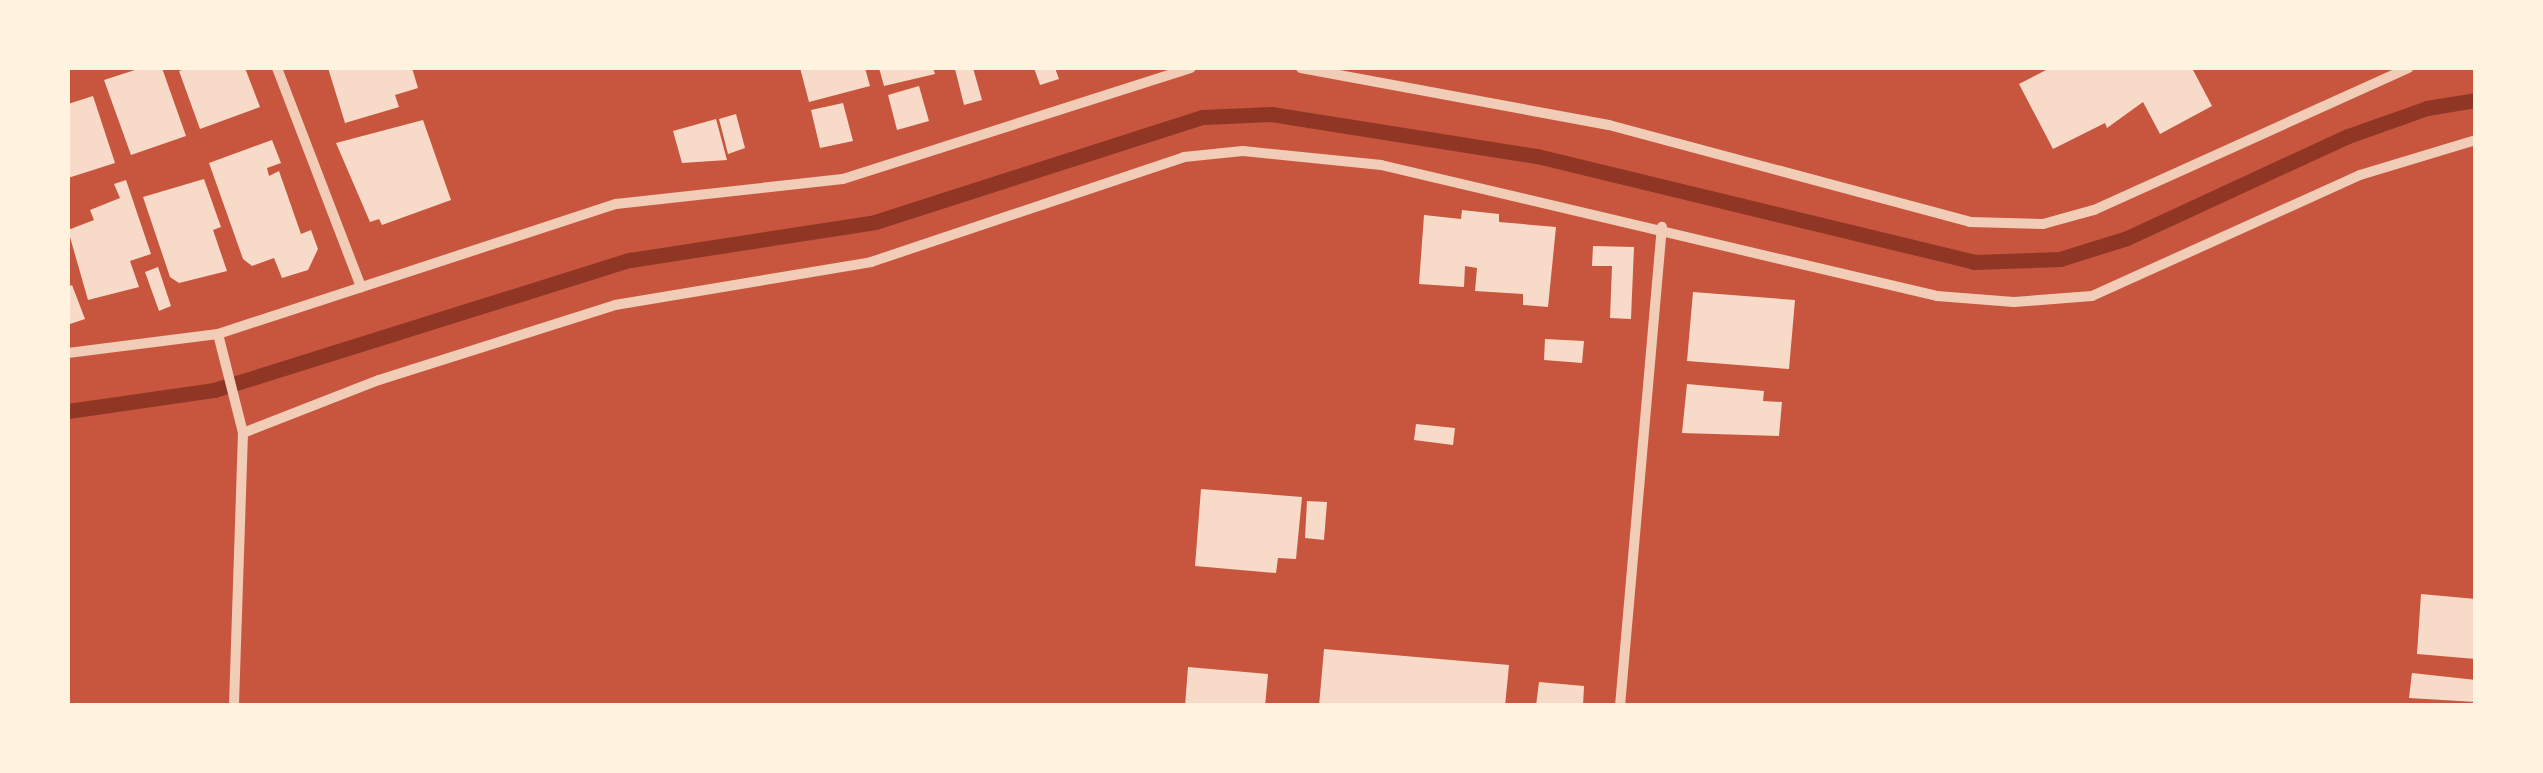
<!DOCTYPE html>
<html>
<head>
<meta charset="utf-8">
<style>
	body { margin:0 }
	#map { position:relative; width:2543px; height:773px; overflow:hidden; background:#c8553d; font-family:"Golos Text",sans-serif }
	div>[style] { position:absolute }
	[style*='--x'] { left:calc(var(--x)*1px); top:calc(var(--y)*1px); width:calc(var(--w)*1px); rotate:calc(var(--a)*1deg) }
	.stream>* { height:15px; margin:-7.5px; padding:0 7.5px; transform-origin:7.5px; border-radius:7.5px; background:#8f3625 }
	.building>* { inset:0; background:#f7dbc8 }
	.minor>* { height:10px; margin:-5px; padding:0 5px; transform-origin:5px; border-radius:5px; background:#f1ccb7 }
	span { translate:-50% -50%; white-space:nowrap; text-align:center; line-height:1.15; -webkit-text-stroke:8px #fff3e0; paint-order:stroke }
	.frame { position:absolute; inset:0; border:70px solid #fff3e0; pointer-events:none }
</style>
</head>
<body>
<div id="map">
	<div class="stream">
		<div style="--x:68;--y:411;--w:148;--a:-8.2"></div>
		<div style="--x:214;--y:390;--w:436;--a:-17.4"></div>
		<div style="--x:630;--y:260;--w:248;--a:-8.8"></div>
		<div style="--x:875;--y:222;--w:344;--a:-17.8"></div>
		<div style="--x:1203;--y:117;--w:68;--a:-2.5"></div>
		<div style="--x:1271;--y:114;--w:269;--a:9"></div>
		<div style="--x:1537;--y:156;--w:450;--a:13.6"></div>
		<div style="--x:1974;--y:262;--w:86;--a:-2"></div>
		<div style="--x:2060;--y:259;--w:70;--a:-17.4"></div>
		<div style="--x:2127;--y:238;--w:243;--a:-24.8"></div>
		<div style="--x:2348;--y:136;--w:84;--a:-19.5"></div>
		<div style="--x:2427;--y:108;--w:50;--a:-9.3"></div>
	</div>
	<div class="building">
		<div style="clip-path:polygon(141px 68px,162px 68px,186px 136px,131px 155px,104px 80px)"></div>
		<div style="clip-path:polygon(188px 68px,245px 68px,260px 107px,200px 129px,179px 71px)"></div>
		<div style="clip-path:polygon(328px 68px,412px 68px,418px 88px,395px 95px,399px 107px,345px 123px)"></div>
		<div style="clip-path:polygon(800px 68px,865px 68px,870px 86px,809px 102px)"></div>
		<div style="clip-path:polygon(879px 68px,933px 68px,935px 74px,884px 86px)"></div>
		<div style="clip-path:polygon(973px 68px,982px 100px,964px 105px,955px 69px)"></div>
		<div style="clip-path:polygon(1034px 68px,1055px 68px,1059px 79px,1040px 85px)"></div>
		<div style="clip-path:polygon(2050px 68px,2192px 68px,2212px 106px,2160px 134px,2143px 102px,2107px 128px,2105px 123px,2053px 149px,2019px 84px)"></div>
		<div style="clip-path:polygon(919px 86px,929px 121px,897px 130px,888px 95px)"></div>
		<div style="clip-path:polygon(93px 96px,115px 163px,68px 178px,68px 104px)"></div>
		<div style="clip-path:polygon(843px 103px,853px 141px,820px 148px,811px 110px)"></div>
		<div style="clip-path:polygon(736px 114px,745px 148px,728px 154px,719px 119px)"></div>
		<div style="clip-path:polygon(716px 119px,727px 160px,682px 163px,673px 131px)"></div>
		<div style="clip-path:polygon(423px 120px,451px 200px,382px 225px,379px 219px,370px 222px,336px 143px)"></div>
		<div style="clip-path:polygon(272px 140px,281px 163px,267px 168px,269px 176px,279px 171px,301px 234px,311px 230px,318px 249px,308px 270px,282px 278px,274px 258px,252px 266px,243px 259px,209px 163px)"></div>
		<div style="clip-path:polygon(204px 179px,221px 227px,213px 230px,227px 271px,179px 283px,170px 277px,143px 197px)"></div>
		<div style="clip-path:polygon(126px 180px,151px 254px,130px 261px,139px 287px,88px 300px,68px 230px,94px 220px,90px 210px,120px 198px,114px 184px)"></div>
		<div style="clip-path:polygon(1462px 210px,1499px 214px,1499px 222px,1556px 227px,1548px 307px,1523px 305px,1523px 294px,1475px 291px,1477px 268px,1465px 266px,1464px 287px,1419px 284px,1424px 215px,1461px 219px)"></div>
		<div style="clip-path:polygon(1593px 246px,1634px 247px,1631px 319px,1610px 318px,1612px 266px,1592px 266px)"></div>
		<div style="clip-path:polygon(158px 267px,171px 306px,159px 311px,145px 272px)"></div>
		<div style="clip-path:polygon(72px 285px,85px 319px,70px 324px,68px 287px)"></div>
		<div style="clip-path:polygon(1693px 292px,1795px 300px,1789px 369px,1687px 361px)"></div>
		<div style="clip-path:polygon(1545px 339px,1584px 341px,1582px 363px,1544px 360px)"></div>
		<div style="clip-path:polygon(1687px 384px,1764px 391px,1763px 401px,1782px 402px,1779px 436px,1682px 433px)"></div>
		<div style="clip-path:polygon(1416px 424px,1455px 428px,1453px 445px,1414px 440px)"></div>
		<div style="clip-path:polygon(1201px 489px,1302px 497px,1296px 559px,1278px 558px,1276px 573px,1195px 566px)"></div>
		<div style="clip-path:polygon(1307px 501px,1327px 502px,1324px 540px,1305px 538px)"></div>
		<div style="clip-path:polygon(2421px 594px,2476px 599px,2476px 659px,2417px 654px)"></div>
		<div style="clip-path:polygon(1324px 649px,1509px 665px,1505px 706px,1319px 706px)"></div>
		<div style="clip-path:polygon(1188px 667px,1268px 674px,1265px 706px,1185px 706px)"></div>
		<div style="clip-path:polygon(2412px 673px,2476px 680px,2476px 702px,2409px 698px)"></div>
		<div style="clip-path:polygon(1539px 682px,1584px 686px,1583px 706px,1536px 706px)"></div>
	</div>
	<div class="minor">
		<div style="--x:277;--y:68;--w:235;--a:69"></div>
		<div style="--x:1301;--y:68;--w:313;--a:10.5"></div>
		<div style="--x:1609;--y:125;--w:374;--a:15"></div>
		<div style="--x:1970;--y:222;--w:73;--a:1.6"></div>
		<div style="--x:2043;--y:224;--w:53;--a:-15.4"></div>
		<div style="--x:2094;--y:210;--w:345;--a:-24.3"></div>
		<div style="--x:218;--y:334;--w:102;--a:75.8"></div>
		<div style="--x:243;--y:433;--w:273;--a:91.9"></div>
		<div style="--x:68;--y:353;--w:151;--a:-7.2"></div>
		<div style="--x:218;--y:334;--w:419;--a:-18.1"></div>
		<div style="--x:616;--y:204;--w:228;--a:-6.3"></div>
		<div style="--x:843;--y:179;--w:365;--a:-17.7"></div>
		<div style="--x:243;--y:433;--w:146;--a:-21.3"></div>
		<div style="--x:379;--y:380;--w:248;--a:-17.6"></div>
		<div style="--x:615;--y:305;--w:260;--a:-9.5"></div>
		<div style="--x:871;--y:262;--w:330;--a:-18.5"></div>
		<div style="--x:1184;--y:157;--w:59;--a:-5.8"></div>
		<div style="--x:1243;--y:151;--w:139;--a:5.8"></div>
		<div style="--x:1381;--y:165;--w:571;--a:13.26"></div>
		<div style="--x:1937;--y:296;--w:77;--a:4.5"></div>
		<div style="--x:2014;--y:302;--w:78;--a:-4.4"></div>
		<div style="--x:2092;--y:296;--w:294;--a:-24.3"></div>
		<div style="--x:2360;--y:175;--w:121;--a:-16.8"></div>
		<div style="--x:1620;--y:706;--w:481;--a:-85"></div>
	</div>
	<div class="frame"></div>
</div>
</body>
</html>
